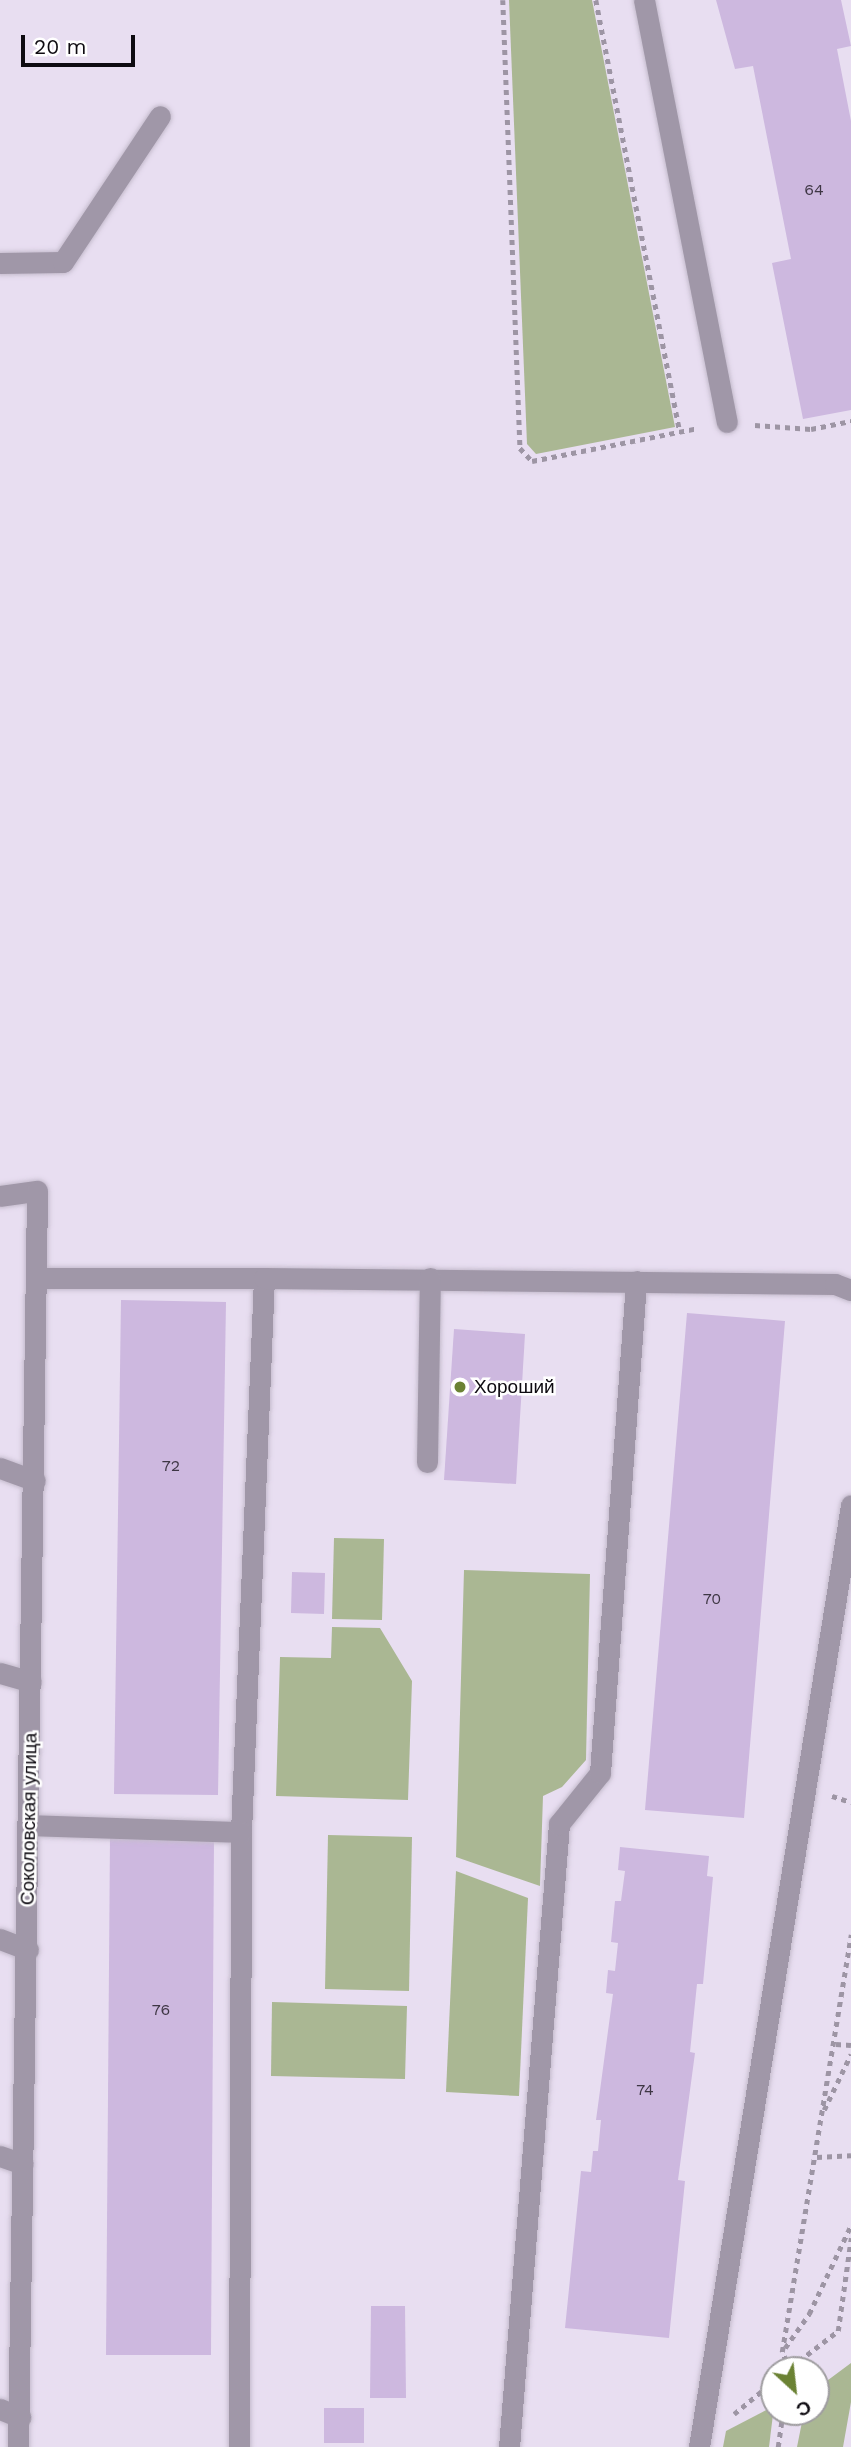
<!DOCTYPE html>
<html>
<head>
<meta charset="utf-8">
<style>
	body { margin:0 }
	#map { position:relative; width:851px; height:2447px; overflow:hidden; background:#e8def1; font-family:"Work Sans",sans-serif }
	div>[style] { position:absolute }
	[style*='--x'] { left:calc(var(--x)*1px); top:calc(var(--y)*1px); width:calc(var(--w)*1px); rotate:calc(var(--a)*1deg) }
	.green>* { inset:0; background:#aab793 }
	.building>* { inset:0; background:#cdb8df }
	.path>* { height:4.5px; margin-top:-2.25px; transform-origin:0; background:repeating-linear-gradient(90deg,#9d95a4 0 5px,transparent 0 10px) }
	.roads { filter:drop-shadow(0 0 2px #c5bccd) drop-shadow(0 0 2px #c5bccd) }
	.lane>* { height:21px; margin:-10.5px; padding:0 10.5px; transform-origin:10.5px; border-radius:10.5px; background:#a097a8 }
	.street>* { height:21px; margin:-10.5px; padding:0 10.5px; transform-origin:10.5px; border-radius:10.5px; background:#a097a8 }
	.dots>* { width:19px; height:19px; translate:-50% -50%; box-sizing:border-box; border:4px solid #fff; border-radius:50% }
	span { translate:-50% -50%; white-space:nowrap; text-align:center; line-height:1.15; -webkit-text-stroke:5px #fff; paint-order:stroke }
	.number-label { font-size:16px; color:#3e3644 }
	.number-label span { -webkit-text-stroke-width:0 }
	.poi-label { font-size:19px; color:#0e0b11 }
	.left { translate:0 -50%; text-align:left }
	.street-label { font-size:19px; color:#0e0b11 }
	.north { position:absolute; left:760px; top:2356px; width:70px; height:70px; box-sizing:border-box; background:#fff; border:2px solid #9f9da0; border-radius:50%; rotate:153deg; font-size:19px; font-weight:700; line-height:28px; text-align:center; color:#0e0b11 }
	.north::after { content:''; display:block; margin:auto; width:24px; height:32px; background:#6b8234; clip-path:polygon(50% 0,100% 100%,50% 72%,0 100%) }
	.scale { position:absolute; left:21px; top:35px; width:114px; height:32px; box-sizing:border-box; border:4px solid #0e0b11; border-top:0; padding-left:9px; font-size:21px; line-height:24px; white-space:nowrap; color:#0e0b11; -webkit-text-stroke:5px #fff; paint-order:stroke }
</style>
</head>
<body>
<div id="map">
	<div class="green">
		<div style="clip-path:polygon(509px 0,592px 0,675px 427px,536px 454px,527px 444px)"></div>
		<div style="clip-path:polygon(334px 1538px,384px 1539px,382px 1620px,332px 1619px)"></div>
		<div style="clip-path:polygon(464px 1570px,590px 1574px,586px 1760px,562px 1787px,543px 1796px,540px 1886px,456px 1857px)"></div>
		<div style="clip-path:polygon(332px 1627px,380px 1628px,412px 1681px,408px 1800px,276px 1796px,280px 1657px,331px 1658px)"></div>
		<div style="clip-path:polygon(328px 1835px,412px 1837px,409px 1991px,325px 1989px)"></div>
		<div style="clip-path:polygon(456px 1871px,528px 1898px,519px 2096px,446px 2092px)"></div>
		<div style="clip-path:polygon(272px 2002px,407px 2006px,405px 2079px,271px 2076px)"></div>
		<div style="clip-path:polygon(851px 2363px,851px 2402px,843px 2447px,797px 2447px,804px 2412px,816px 2412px,816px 2389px)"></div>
		<div style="clip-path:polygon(774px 2406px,769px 2447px,723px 2447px,726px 2431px)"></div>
	</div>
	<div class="building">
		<div style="clip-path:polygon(716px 0,841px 0,851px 46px,837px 49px,851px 121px,851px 410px,803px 419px,772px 263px,791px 259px,753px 66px,735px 69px)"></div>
		<div style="clip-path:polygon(121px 1300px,226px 1302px,218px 1795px,114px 1794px)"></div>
		<div style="clip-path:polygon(687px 1313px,785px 1321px,744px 1818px,645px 1810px)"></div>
		<div style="clip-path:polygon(454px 1329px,525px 1334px,516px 1484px,444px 1480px)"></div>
		<div style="clip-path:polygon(292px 1572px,325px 1573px,324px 1614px,291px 1613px)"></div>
		<div style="clip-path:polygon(110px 1836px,214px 1837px,211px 2355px,106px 2355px)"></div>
		<div style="clip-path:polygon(620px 1847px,709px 1856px,707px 1876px,713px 1877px,703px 1984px,697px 1984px,690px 2052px,695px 2053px,678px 2180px,685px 2181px,669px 2338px,565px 2328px,581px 2171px,591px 2172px,593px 2151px,598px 2151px,601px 2120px,596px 2120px,613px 1994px,606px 1993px,608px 1970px,615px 1971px,618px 1943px,611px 1942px,615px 1901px,621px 1901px,625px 1871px,618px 1870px)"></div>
		<div style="clip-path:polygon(371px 2306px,405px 2306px,406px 2398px,370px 2398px)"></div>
		<div style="clip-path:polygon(324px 2408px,364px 2408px,364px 2443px,324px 2443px)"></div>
	</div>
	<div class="path">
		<div style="--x:503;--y:0;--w:448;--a:87.8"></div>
		<div style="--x:520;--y:448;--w:18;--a:47"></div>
		<div style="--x:532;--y:461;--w:169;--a:-11.2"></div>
		<div style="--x:596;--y:0;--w:439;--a:79"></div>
		<div style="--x:755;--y:425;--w:56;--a:4.1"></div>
		<div style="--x:811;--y:429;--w:41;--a:-11.3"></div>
		<div style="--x:832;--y:1796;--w:20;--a:18"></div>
		<div style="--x:836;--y:2044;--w:15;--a:4"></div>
		<div style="--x:824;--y:2110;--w:62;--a:-64.3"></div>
		<div style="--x:817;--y:2157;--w:34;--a:-3"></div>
		<div style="--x:785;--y:2348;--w:42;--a:-54.8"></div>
		<div style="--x:809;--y:2314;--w:98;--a:-64.7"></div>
		<div style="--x:791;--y:2367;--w:59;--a:-37.5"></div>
		<div style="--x:838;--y:2331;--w:94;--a:-82"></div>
		<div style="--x:790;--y:2370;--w:20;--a:-114"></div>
		<div style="--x:782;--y:2352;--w:423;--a:-80.6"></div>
		<div style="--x:734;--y:2414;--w:52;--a:-39.5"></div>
		<div style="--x:778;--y:2447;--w:35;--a:-82"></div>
	</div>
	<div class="roads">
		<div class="lane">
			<div style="--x:644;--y:0;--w:430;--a:78.9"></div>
			<div style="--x:0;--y:263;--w:63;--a:-0.9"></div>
			<div style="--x:63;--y:262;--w:175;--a:-56.4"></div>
			<div style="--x:0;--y:1196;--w:37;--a:-8"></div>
			<div style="--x:36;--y:1278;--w:228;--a:0"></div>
			<div style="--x:264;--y:1278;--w:554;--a:92.38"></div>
			<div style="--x:241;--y:1832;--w:615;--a:90.19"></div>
			<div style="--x:264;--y:1278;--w:571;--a:0.6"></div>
			<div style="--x:835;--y:1284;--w:17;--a:21"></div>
			<div style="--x:427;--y:1462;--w:184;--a:-89.1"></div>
			<div style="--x:0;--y:1468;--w:37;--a:20"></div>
			<div style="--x:0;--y:1673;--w:32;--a:16"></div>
			<div style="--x:29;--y:1825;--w:212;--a:1.9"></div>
			<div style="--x:0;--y:1939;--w:30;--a:21"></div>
			<div style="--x:0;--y:2156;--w:24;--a:19"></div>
			<div style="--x:0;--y:2409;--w:22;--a:22"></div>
			<div style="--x:509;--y:2447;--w:625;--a:-85.41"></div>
			<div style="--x:559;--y:1824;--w:65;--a:-51.2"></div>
			<div style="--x:600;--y:1773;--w:493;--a:-85.8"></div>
			<div style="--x:699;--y:2447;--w:954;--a:-80.83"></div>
		</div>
		<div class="street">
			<div style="--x:18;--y:2447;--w:1256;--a:-89.13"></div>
		</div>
	</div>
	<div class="dots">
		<div style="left:460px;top:1387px;background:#6b8234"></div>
	</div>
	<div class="number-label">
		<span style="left:814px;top:190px">64</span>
		<span style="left:171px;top:1466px">72</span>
		<span style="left:712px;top:1599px">70</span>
		<span style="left:161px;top:2010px">76</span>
		<span style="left:645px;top:2090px">74</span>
	</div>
	<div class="poi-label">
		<span class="left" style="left:474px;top:1387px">Хороший</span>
	</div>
	<div class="street-label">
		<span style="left:29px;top:1819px;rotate:-89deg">Соколовская улица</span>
	</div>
	<div class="north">С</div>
	<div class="scale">20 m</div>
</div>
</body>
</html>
